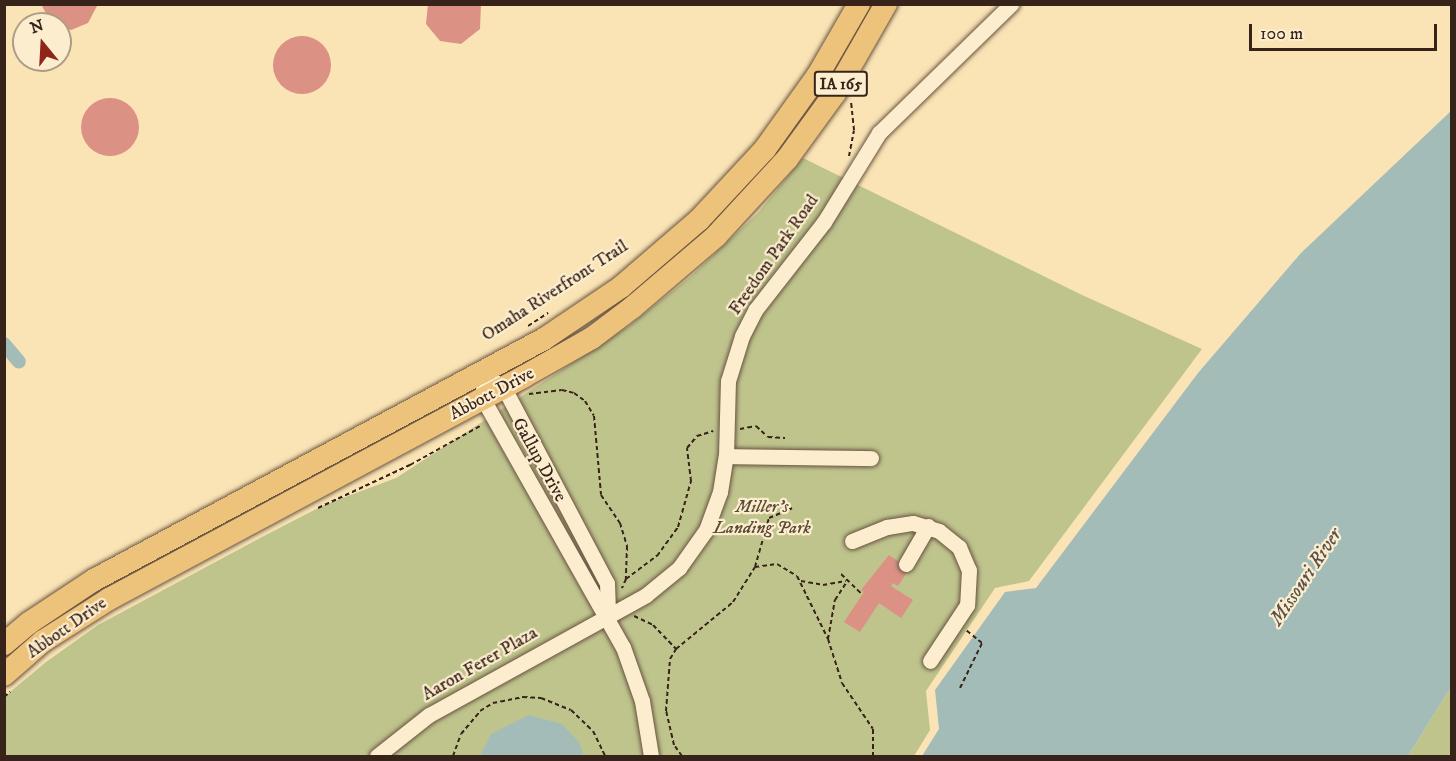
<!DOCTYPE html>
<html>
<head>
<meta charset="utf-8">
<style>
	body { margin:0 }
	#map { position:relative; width:1456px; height:761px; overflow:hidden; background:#fae4b5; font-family:"IM FELL DW Pica",serif }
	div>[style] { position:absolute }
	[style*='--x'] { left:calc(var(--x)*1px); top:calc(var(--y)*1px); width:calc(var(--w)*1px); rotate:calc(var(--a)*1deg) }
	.green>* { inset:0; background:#bfc48d }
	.water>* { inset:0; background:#a3bcb8 }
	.canal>* { height:14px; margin:-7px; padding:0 7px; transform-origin:7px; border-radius:7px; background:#a3bcb8 }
	.building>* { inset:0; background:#db9183 }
	.round { border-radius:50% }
	.path>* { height:2px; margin-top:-1px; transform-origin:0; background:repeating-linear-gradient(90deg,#38231a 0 4.5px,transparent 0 7.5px) }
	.roads { filter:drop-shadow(0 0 2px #685341) drop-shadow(0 0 2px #685341) }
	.minor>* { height:15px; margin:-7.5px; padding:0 7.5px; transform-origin:7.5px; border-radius:7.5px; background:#fcedcf }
	.highway>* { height:22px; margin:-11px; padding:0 11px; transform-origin:11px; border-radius:11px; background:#edc27a }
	span { translate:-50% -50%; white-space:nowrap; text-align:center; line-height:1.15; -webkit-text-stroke:4.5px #fcedcf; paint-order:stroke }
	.shield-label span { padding:2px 4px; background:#fcedcf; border:2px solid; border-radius:4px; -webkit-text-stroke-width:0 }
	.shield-label { font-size:16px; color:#38231a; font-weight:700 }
	.street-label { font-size:18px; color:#38231a }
	.park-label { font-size:18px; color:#5a4b37; font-style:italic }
	.water-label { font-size:20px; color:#585149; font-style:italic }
	.frame { position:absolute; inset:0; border:6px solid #38231a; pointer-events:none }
	.north { position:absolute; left:12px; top:12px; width:60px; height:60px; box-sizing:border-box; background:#fcedcf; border:2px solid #ae9c87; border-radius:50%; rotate:342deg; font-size:16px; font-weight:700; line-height:24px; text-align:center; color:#38231a }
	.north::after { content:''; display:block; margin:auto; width:21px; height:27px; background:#8f2418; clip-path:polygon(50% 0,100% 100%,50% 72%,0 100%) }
	.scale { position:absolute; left:1249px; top:24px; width:188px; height:27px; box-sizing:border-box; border:3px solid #38231a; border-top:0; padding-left:8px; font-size:18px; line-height:21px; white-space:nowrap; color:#38231a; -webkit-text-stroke:4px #fcedcf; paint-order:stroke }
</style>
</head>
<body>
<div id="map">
	<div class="green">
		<div style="clip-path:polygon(803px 158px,1082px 295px,1202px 349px,1029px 581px,995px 588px,926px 691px,930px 730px,914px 756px,5px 756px,4px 697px,46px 662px,98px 625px,262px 537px,324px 505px,396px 478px,629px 326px,690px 277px,758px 213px)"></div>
		<div style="clip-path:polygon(1451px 687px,1451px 756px,1408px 756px)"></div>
	</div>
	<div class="water">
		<div style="clip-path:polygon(1451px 111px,1451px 687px,1408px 756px,922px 756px,939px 729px,935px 690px,1005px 592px,1036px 588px,1198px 373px,1301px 253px)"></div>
		<div style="clip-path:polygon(529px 715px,562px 724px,579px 742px,584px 756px,480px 756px,491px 734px)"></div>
	</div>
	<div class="canal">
		<div style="--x:4;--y:344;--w:23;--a:50"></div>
	</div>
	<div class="building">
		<div style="clip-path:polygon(41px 4px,98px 4px,88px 23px,71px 30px,51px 23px)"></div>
		<div style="clip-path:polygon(428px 4px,481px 4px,480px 29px,461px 44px,440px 41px,426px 24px)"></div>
		<div class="round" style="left:273px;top:36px;width:58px;height:58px"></div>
		<div class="round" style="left:81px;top:98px;width:58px;height:58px"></div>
		<div style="clip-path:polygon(889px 555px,909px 569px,898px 586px,893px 583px,891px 586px,913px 600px,901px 618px,879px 603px,860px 632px,844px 622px,864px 592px,861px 590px)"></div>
	</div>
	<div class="path">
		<div style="--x:849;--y:156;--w:26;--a:-79"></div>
		<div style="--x:854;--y:130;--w:30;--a:-96"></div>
		<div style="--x:528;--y:326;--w:24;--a:-33"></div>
		<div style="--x:529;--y:394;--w:33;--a:-7"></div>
		<div style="--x:562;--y:390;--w:12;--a:14"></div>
		<div style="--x:574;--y:393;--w:14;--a:36"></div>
		<div style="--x:585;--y:401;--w:17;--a:59"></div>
		<div style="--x:594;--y:416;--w:79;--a:84.9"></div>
		<div style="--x:601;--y:495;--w:34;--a:56"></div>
		<div style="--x:620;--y:523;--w:24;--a:73"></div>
		<div style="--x:627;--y:546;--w:33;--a:92"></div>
		<div style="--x:626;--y:579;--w:10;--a:114"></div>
		<div style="--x:740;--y:429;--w:16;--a:-11"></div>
		<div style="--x:756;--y:426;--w:16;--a:43"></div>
		<div style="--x:768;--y:437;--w:17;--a:3"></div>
		<div style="--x:318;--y:508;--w:102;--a:-25.1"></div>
		<div style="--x:410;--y:465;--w:82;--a:-29.1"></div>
		<div style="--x:755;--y:567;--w:22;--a:-8"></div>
		<div style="--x:777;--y:564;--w:23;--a:31"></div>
		<div style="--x:797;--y:576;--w:70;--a:63.8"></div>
		<div style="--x:828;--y:639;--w:46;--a:72.3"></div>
		<div style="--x:842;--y:683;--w:55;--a:56"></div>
		<div style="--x:873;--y:729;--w:27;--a:90"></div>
		<div style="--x:841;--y:574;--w:29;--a:44"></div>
		<div style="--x:626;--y:579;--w:39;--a:-37"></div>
		<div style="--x:657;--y:556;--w:36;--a:-54"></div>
		<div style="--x:678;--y:527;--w:48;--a:-74.2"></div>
		<div style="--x:691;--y:481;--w:33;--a:-97"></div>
		<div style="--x:687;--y:448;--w:16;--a:-50"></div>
		<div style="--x:697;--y:436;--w:17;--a:-17"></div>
		<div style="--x:801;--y:581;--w:22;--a:10"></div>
		<div style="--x:823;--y:585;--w:23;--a:-10"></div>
		<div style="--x:634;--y:616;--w:21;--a:25"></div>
		<div style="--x:653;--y:625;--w:33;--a:46"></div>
		<div style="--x:828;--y:639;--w:40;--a:-80"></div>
		<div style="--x:835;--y:600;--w:24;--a:-57"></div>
		<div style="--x:960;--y:688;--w:50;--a:-63.9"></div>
		<div style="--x:982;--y:643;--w:21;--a:-141"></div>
		<div style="--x:4;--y:697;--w:8;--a:-40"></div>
		<div style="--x:453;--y:756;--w:23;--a:-70"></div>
		<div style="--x:461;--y:734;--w:30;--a:-50"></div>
		<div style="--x:480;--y:711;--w:15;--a:-32"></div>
		<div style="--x:493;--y:703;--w:31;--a:-11"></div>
		<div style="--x:523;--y:697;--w:18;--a:3"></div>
		<div style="--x:541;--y:698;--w:32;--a:22"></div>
		<div style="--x:571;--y:710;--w:30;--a:44"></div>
		<div style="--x:593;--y:731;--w:28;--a:64"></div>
		<div style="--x:682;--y:756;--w:14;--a:-126"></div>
		<div style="--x:674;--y:745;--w:35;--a:-103"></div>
		<div style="--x:666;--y:711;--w:52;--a:-85.6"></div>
		<div style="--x:670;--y:659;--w:12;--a:-59"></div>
		<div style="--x:676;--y:649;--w:74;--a:-39.5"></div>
		<div style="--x:733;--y:602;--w:41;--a:-57.8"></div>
		<div style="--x:755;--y:567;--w:51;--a:-74.1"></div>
		<div style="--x:769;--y:518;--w:25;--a:-23"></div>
	</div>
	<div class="roads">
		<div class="minor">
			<div style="--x:482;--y:373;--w:27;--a:34"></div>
			<div style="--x:504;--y:388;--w:221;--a:62.2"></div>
			<div style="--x:607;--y:583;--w:32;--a:88"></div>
			<div style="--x:483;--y:390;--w:9;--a:90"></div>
			<div style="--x:483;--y:399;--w:285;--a:60.6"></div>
			<div style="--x:623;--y:647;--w:57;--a:70.6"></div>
			<div style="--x:642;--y:701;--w:56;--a:80.7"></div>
			<div style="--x:726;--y:456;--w:145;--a:0.8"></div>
			<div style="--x:852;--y:541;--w:38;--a:-22"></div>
			<div style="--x:887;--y:527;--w:26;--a:-9"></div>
			<div style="--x:913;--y:523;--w:27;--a:17"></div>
			<div style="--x:939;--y:531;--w:26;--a:39"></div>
			<div style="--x:959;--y:547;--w:25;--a:67"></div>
			<div style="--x:969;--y:570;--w:35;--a:93"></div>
			<div style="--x:967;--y:605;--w:67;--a:123.5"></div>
			<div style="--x:906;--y:564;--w:44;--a:-59.9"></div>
			<div style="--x:377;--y:756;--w:66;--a:-38.3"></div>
			<div style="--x:429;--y:715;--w:248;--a:-28.9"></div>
			<div style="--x:646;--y:595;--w:43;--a:-39.3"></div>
			<div style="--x:679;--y:568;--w:47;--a:-54.6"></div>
			<div style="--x:706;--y:530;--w:40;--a:-69.8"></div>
			<div style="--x:720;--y:492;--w:36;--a:-81"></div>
			<div style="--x:726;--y:456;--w:75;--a:-88.5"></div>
			<div style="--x:728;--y:381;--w:47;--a:-72.7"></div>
			<div style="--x:742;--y:336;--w:30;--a:-63"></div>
			<div style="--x:756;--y:309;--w:110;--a:-52"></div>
			<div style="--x:824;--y:222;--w:105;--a:-58.3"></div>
			<div style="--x:879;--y:133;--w:185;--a:-44.3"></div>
		</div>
		<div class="highway">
			<div style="--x:4;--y:644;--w:33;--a:-40"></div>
			<div style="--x:29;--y:623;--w:78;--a:-33.5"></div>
			<div style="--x:94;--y:580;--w:510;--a:-28.17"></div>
			<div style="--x:544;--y:339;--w:93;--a:-34"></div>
			<div style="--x:621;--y:287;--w:103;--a:-40.7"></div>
			<div style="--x:699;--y:220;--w:97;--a:-47.1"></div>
			<div style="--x:765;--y:149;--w:91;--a:-54.4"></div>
			<div style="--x:818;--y:75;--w:82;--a:-60"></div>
			<div style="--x:4;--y:675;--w:52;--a:-41.1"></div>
			<div style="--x:43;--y:641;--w:78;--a:-32.5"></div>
			<div style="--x:109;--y:599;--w:470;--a:-28.2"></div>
			<div style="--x:523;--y:377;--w:79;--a:-29.5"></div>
			<div style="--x:592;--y:338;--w:51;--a:-37.1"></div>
			<div style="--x:633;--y:307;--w:109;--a:-40.5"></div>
			<div style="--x:716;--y:236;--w:105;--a:-47.3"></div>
			<div style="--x:787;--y:159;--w:82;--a:-54"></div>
			<div style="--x:835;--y:93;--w:103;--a:-60.2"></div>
		</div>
	</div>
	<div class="shield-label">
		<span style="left:841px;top:84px">IA 165</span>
	</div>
	<div class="street-label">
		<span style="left:774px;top:255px;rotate:-55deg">Freedom Park Road</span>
		<span style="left:555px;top:291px;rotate:-33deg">Omaha Riverfront Trail</span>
		<span style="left:492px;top:394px;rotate:-28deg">Abbott Drive</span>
		<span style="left:539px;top:460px;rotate:61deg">Gallup Drive</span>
		<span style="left:67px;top:628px;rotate:-35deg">Abbott Drive</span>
		<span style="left:480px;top:664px;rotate:-30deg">Aaron Ferer Plaza</span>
	</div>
	<div class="park-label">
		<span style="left:762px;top:518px">Miller's<br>Landing Park</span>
	</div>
	<div class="water-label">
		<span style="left:1306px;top:577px;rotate:-56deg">Missouri River</span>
	</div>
	<div class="frame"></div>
	<div class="north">N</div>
	<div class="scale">100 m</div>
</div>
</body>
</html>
